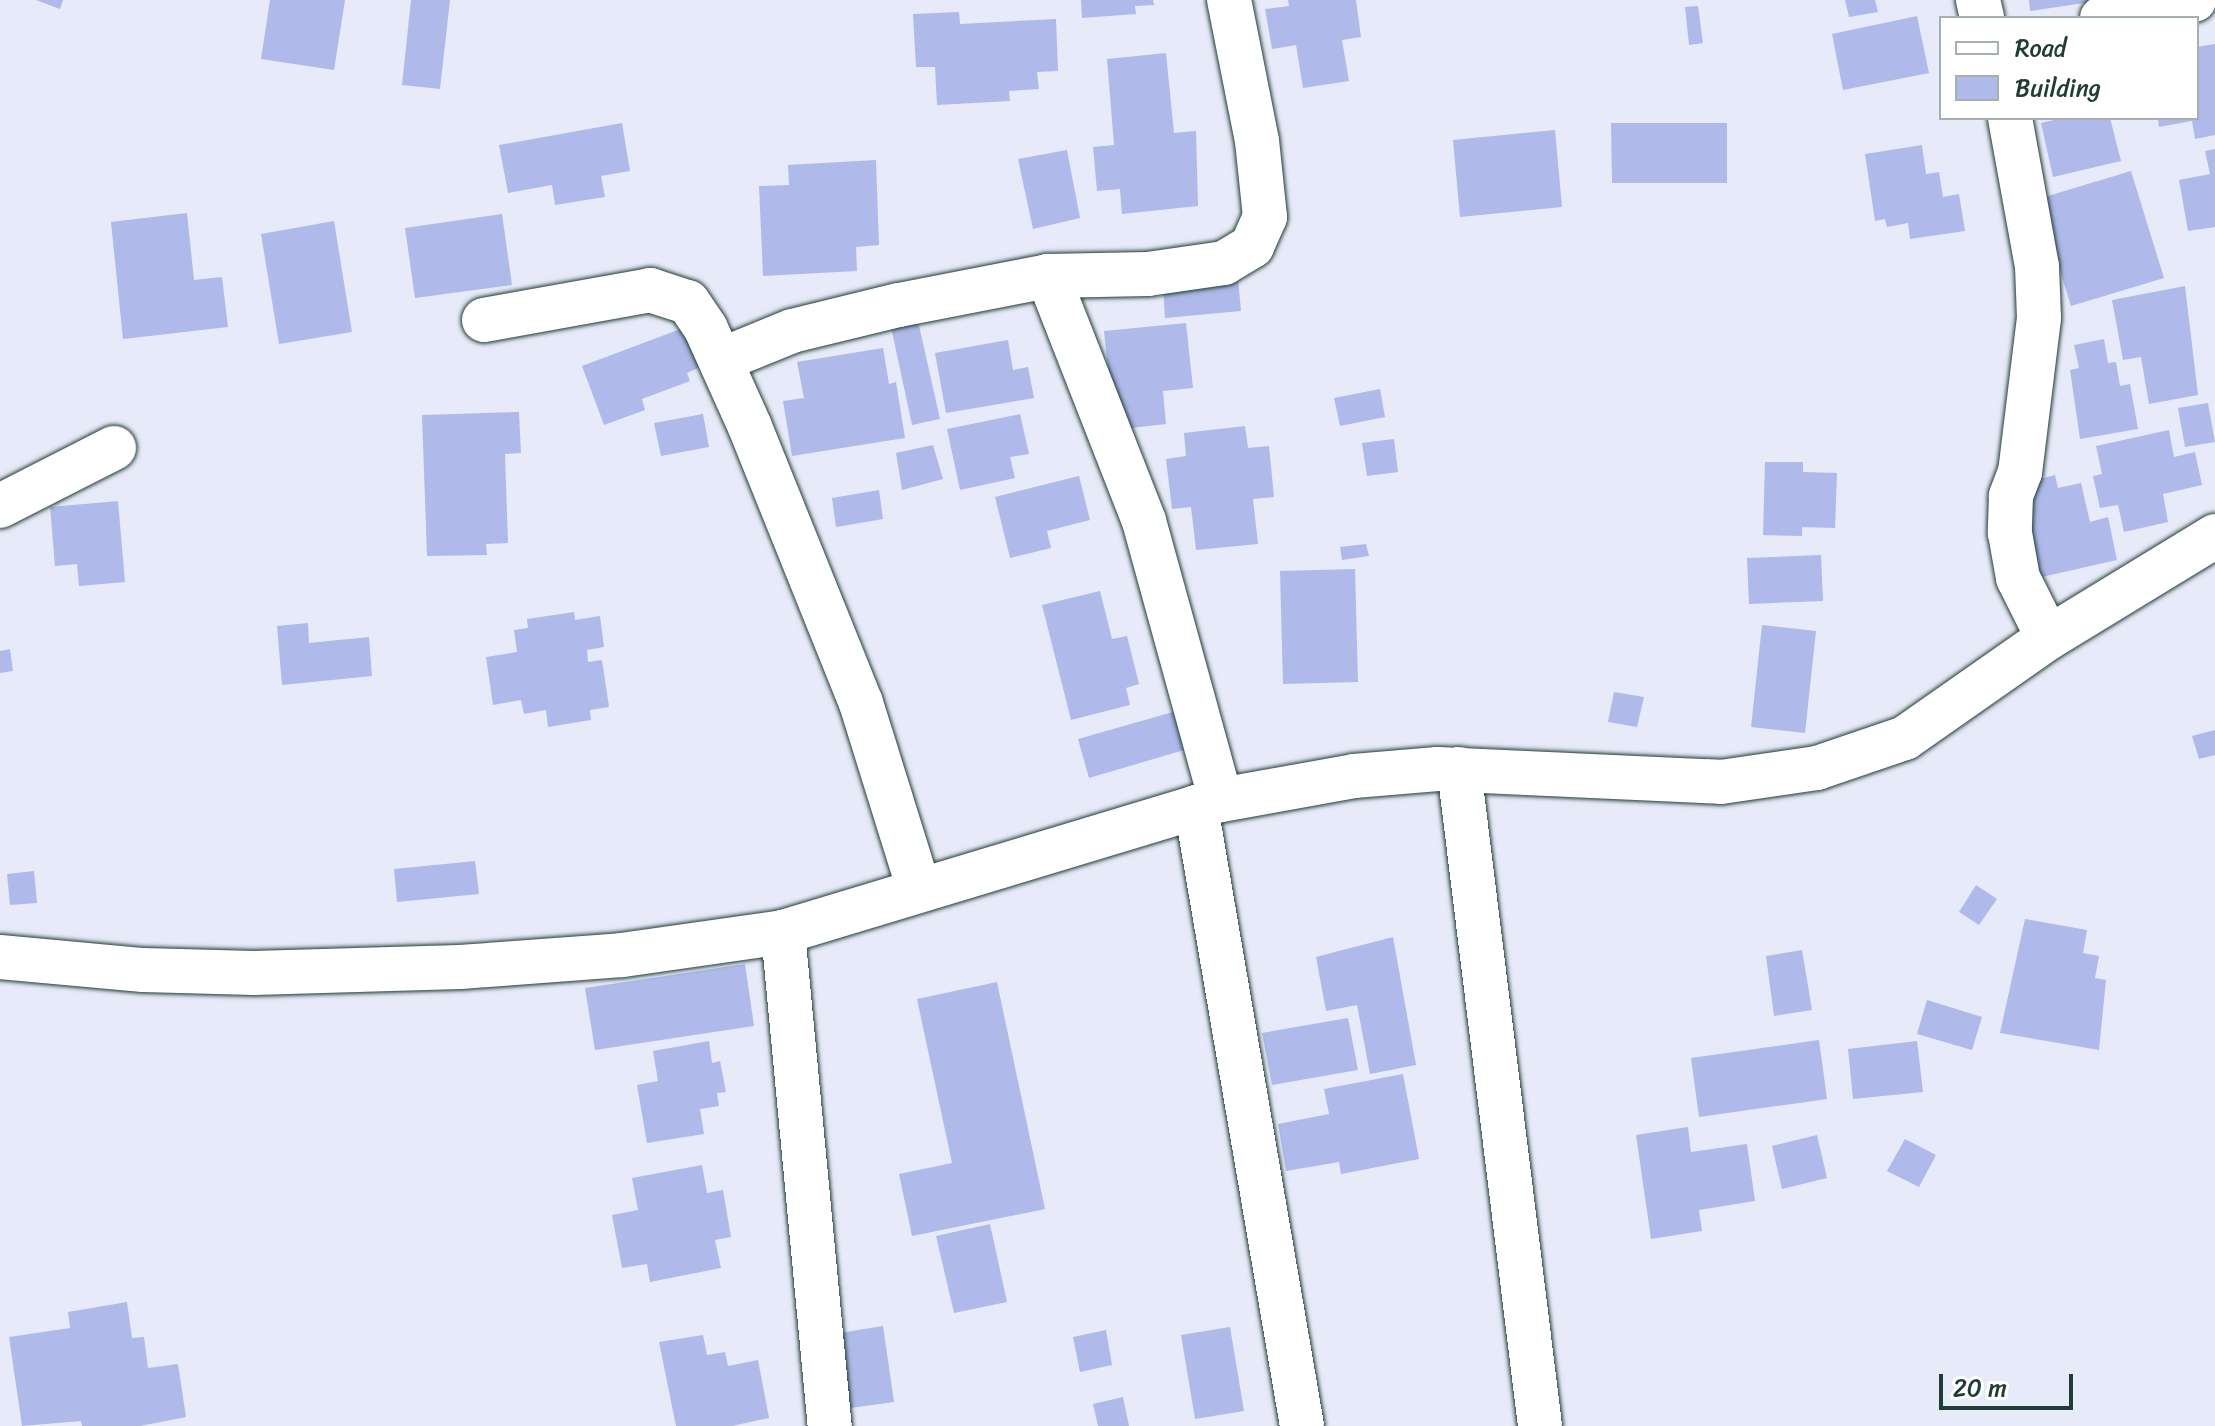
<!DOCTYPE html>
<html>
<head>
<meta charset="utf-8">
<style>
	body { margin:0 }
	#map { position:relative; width:2215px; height:1426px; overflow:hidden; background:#e7eaf9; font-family:Sriracha,sans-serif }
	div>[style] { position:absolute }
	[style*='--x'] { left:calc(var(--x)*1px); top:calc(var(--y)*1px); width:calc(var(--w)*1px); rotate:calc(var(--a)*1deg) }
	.building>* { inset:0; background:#afb9ea }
	.roads { filter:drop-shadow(0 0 2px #1f3d34) drop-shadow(0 0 2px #1f3d34) }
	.minor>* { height:44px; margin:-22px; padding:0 22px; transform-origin:22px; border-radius:22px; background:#fff }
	span { translate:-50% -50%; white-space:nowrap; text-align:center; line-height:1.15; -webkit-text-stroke:8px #fff; paint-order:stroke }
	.legend { position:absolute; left:1939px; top:16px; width:260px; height:104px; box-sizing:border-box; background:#fff; border:2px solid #a5b1ae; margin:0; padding:10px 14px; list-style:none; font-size:24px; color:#1f3d34 }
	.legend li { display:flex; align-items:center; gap:16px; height:40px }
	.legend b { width:40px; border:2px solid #a5b1ae }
	.scale { position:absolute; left:1939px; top:1374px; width:134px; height:36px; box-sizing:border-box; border:4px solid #1f3d34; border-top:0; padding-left:10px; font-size:24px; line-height:28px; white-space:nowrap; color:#1f3d34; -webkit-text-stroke:6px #fff; paint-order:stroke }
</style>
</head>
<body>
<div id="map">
	<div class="building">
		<div style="clip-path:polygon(36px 0,63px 0,60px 9px)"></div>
		<div style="clip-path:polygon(270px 0,345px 0,334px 70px,261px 59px)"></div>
		<div style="clip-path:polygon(411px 0,450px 0,440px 89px,402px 85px)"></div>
		<div style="clip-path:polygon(1081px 0,1153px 0,1154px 5px,1135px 6px,1136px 14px,1082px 18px)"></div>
		<div style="clip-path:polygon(1288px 0,1356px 0,1361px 37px,1342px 40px,1349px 81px,1303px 88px,1296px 45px,1272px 49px,1265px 9px,1289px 6px)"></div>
		<div style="clip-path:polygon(1845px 0,1875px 0,1878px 12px,1849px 17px)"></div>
		<div style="clip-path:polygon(2029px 0,2091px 0,2091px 2px,2030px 11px)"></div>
		<div style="clip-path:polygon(1698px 6px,1703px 43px,1689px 45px,1685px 7px)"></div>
		<div style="clip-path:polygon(959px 12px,960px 24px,1056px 19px,1058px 71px,1037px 72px,1039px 89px,1009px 91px,1010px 101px,937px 105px,935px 67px,916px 67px,913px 14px)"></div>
		<div style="clip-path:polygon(1917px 16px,1929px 73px,1843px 90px,1832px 34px)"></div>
		<div style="clip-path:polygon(2215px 44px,2215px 135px,2195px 139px,2192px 121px,2159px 127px,2158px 118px,2197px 118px,2197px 47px)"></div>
		<div style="clip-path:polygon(1166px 53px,1174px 133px,1196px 131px,1198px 206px,1122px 214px,1120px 189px,1097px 191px,1093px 147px,1114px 145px,1107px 59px)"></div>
		<div style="clip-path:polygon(2063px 118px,2110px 118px,2121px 161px,2053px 177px,2041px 123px)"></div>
		<div style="clip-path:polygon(622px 123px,630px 171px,601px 176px,605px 197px,555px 205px,552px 185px,508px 193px,499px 145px)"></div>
		<div style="clip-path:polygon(1611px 123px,1727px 123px,1727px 183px,1612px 183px)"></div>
		<div style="clip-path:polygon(1555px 130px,1562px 207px,1460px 217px,1453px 140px)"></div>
		<div style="clip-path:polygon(1922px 145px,1926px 174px,1939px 172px,1943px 197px,1959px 194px,1965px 231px,1910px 239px,1908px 223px,1887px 227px,1885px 219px,1875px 221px,1865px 154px)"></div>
		<div style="clip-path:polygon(2215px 149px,2215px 227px,2188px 231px,2179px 180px,2210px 174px,2205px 151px)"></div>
		<div style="clip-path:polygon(1067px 150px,1080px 218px,1033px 229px,1018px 159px)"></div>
		<div style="clip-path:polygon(876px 160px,879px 245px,856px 247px,857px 271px,763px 276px,759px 186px,789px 185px,788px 165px)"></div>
		<div style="clip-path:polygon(2131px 171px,2164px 278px,2071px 306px,2038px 199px)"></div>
		<div style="clip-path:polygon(187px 213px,194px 280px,222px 277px,228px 327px,123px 339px,111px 222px)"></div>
		<div style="clip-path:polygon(502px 214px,512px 285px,415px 298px,405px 228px)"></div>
		<div style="clip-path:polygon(334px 221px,352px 332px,279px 344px,261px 234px)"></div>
		<div style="clip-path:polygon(1238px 279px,1241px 311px,1165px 318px,1163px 286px)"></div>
		<div style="clip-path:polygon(2185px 286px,2198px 395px,2149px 404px,2141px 357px,2123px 360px,2112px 300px)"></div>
		<div style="clip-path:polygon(918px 321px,940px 419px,912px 425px,891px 327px)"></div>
		<div style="clip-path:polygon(1186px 323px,1193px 388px,1163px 391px,1166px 424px,1114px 430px,1104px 331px)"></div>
		<div style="clip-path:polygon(686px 327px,700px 367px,687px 373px,690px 381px,642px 399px,645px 410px,604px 425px,582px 366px)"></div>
		<div style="clip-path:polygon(2104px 339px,2108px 363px,2116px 362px,2120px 386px,2130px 384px,2138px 429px,2080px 439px,2070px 370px,2079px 368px,2074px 345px)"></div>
		<div style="clip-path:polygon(1008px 340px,1013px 370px,1028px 367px,1034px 398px,946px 413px,935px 353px)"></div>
		<div style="clip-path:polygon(883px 348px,889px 384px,896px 382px,905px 438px,792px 456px,783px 401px,804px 398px,797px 362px)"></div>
		<div style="clip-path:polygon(1380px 389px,1385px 417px,1340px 426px,1334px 398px)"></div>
		<div style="clip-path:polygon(2208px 403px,2215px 442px,2185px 447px,2178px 408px)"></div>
		<div style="clip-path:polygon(519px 412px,521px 453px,505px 454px,508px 543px,486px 544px,487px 555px,427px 556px,422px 415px)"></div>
		<div style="clip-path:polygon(703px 414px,709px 447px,661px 456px,654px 423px)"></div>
		<div style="clip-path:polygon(1020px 414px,1029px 454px,1010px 457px,1015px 478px,960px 490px,947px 429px)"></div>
		<div style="clip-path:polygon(1245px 426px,1248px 448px,1269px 446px,1274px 497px,1253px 499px,1258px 544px,1196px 550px,1191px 507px,1172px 509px,1166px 459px,1186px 456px,1184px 433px)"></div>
		<div style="clip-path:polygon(2169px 430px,2174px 457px,2195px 452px,2202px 485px,2163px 494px,2168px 522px,2124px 532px,2118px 505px,2100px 508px,2093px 476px,2102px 474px,2096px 446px)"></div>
		<div style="clip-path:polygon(1394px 439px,1398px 472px,1367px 476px,1362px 443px)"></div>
		<div style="clip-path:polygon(933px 445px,943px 479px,902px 490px,896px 453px)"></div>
		<div style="clip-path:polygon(1765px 462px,1803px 462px,1803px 472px,1837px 473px,1835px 528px,1802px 527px,1802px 536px,1763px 535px)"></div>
		<div style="clip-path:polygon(2055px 475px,2058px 488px,2081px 483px,2090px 522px,2108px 517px,2117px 560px,2033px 579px,2023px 537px,2032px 481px)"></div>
		<div style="clip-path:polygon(1079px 476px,1090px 520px,1047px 531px,1051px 548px,1010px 558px,995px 497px)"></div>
		<div style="clip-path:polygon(879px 490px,883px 519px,836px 527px,832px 498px)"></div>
		<div style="clip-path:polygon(118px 501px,125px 582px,79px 586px,77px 564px,55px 566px,50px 507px)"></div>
		<div style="clip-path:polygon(1366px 544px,1369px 556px,1342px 560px,1340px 547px)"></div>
		<div style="clip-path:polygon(1821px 555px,1823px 601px,1749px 604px,1747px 558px)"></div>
		<div style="clip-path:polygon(1355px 569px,1358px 682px,1283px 684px,1280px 571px)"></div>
		<div style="clip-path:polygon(1100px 591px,1112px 639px,1127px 636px,1139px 684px,1126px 688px,1130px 705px,1071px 720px,1042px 605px)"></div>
		<div style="clip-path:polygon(574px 612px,575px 620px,600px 616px,604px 647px,587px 650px,588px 662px,602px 660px,609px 707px,590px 710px,591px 720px,548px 727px,546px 710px,524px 714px,521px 700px,493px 705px,486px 657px,517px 652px,514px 630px,528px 628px,527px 619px)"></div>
		<div style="clip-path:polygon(308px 623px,309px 643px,369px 637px,372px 676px,282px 685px,277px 626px)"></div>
		<div style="clip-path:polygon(1762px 625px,1816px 631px,1805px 733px,1751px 727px)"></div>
		<div style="clip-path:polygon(10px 649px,13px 671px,0 673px,0 651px)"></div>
		<div style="clip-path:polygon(1614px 692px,1644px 697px,1637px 727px,1608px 722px)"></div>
		<div style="clip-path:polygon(1173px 712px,1184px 750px,1089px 778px,1078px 739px)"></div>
		<div style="clip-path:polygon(2215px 730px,2215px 755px,2199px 759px,2192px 736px)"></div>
		<div style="clip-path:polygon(475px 861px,479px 894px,397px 902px,394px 869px)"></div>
		<div style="clip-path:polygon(34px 871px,37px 903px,10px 905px,7px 874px)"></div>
		<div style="clip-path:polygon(1976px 885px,1997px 899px,1979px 925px,1959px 912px)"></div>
		<div style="clip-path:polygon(2025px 919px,2087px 930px,2083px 953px,2099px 956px,2095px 978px,2106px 980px,2099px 1050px,2000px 1033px)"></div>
		<div style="clip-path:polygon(1393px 937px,1416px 1065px,1370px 1074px,1357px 1005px,1326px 1011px,1316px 957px)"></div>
		<div style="clip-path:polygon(1802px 950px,1812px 1010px,1774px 1016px,1766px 956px)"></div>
		<div style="clip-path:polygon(745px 964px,754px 1026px,595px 1050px,585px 988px)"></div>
		<div style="clip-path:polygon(997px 982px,1045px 1209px,912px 1236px,899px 1174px,952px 1163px,917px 999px)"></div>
		<div style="clip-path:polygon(1927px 1000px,1982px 1017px,1972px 1050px,1917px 1034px)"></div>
		<div style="clip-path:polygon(1348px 1018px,1358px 1070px,1272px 1085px,1262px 1033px)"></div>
		<div style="clip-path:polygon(1819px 1040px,1827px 1099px,1699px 1117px,1691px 1058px)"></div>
		<div style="clip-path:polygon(709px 1041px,712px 1063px,720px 1061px,726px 1092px,717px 1093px,719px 1106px,700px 1109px,704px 1134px,647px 1143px,637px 1085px,658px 1081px,653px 1051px)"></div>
		<div style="clip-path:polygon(1917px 1041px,1923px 1092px,1853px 1099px,1848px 1049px)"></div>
		<div style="clip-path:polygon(1403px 1074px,1419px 1159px,1341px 1174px,1339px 1162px,1286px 1171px,1278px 1124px,1329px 1114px,1324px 1089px)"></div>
		<div style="clip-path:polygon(1688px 1127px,1691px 1152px,1747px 1144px,1755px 1201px,1699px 1210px,1702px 1231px,1651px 1239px,1636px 1135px)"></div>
		<div style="clip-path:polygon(1817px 1135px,1827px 1178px,1782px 1189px,1772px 1146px)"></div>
		<div style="clip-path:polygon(1905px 1139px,1936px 1155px,1919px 1187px,1887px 1171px)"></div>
		<div style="clip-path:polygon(702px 1165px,707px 1193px,723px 1190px,731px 1237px,715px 1240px,721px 1268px,650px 1282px,647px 1264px,622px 1268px,612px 1215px,638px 1210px,632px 1178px)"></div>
		<div style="clip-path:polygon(990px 1224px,1007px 1302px,954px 1313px,936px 1236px)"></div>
		<div style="clip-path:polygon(127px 1302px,132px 1338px,144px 1337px,148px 1368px,178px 1364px,186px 1417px,140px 1426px,82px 1426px,81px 1421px,22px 1426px,9px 1337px,70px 1328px,68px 1312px)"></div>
		<div style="clip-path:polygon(883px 1326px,894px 1402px,850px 1408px,840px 1333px)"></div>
		<div style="clip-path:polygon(1230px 1327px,1244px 1411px,1195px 1419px,1181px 1335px)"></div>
		<div style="clip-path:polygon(1106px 1330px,1112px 1365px,1080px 1372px,1073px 1337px)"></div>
		<div style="clip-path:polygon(703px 1335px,707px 1355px,725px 1352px,728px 1366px,758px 1360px,769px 1418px,732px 1426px,676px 1426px,659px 1342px)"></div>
		<div style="clip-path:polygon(1123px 1397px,1129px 1426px,1098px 1426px,1093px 1404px)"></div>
	</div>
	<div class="roads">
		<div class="minor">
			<div style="--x:1978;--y:0;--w:18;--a:77"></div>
			<div style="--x:2102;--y:18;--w:94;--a:-11.1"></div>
			<div style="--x:2010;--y:118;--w:150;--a:79.7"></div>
			<div style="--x:2037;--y:266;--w:52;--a:87.8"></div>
			<div style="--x:2039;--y:318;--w:155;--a:97"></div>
			<div style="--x:2020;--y:472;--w:26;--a:111"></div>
			<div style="--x:2011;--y:496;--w:37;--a:92"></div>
			<div style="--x:2010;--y:533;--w:46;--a:79.9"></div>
			<div style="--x:2018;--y:578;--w:67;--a:63.4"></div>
			<div style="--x:1048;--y:276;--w:263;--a:68.6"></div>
			<div style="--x:1144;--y:521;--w:289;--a:74.6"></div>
			<div style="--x:484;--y:320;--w:169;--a:-10.2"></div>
			<div style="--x:650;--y:290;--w:40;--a:18"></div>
			<div style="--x:688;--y:302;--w:32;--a:56"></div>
			<div style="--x:706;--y:329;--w:107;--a:65.8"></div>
			<div style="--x:750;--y:427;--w:297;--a:68.1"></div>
			<div style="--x:861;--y:703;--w:195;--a:72.7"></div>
			<div style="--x:721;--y:360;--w:77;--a:-22.2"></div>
			<div style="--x:792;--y:331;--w:110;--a:-13.7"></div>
			<div style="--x:899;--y:305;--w:152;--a:-11"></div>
			<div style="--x:1048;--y:276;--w:100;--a:-1.1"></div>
			<div style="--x:1148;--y:274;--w:77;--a:-8.2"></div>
			<div style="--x:1224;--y:263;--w:33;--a:-31"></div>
			<div style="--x:1252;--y:246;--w:32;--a:-66"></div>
			<div style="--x:1265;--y:217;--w:76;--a:-96"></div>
			<div style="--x:1257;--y:141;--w:144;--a:-101.2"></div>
			<div style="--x:0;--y:506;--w:128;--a:-27"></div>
			<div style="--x:1459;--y:769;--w:662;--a:82.97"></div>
			<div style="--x:1196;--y:807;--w:628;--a:80.28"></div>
			<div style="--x:783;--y:932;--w:496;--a:84.6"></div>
			<div style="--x:0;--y:957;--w:144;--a:5.2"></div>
			<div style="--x:143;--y:970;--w:111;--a:1.5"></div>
			<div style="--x:254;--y:973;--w:206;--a:-1.7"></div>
			<div style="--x:460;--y:967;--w:162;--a:-4.2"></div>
			<div style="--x:622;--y:955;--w:163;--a:-8.1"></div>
			<div style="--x:783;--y:932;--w:457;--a:-16.8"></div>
			<div style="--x:1221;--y:800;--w:135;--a:-10.2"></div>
			<div style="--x:1354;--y:776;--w:84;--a:-4.8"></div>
			<div style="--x:1438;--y:769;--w:283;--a:2.6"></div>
			<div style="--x:1721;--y:782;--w:97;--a:-8.3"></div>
			<div style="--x:1817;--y:768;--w:93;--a:-18.8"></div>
			<div style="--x:1905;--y:738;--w:174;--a:-35"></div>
			<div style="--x:2048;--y:638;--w:196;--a:-31.4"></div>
		</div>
	</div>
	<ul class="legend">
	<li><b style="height:10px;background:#fff"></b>Road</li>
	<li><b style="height:22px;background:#afb9ea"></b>Building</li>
	</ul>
	<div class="scale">20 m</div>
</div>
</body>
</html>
